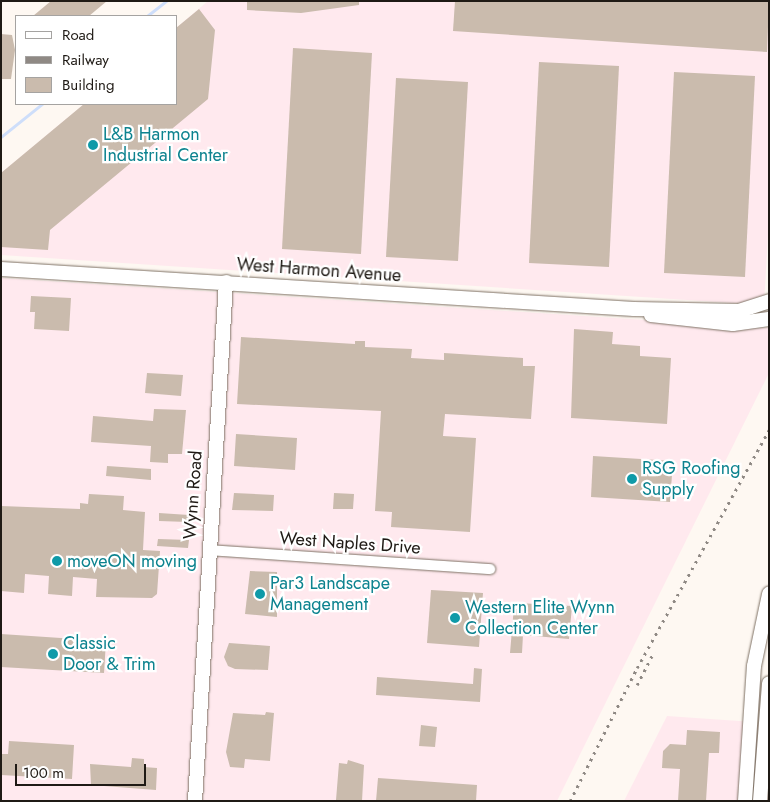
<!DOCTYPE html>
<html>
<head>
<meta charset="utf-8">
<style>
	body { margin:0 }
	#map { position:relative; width:770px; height:802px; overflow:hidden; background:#fef8f2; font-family:Jost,sans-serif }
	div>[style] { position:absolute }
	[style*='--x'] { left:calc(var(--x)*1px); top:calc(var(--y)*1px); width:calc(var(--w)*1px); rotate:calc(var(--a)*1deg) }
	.industrial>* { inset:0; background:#ffe9ee }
	.stream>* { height:2.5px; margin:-1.25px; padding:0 1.25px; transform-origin:1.25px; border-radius:1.25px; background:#cedefa }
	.building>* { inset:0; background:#cabbad }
	.roads { filter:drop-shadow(0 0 1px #7f7265) drop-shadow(0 0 1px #7f7265) }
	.street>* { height:10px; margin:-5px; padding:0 5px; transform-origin:5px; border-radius:5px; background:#fff }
	.secondary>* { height:14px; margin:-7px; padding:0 7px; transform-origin:7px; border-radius:7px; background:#fff }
	.rail>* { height:2.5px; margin-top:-1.25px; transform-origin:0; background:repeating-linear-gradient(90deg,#8f8984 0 2.5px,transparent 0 7.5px) }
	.dots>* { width:14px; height:14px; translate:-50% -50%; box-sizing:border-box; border:2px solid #fff; border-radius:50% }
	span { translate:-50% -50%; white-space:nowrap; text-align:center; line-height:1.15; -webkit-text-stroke:4.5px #fff; paint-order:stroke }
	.culture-label { font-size:18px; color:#0d838f }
	.left { translate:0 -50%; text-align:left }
	.street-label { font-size:18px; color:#1f1a15 }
	.frame { position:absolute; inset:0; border:2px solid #1f1a15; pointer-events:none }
	.legend { position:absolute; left:15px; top:15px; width:162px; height:90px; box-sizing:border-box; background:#fff; border:1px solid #a5a3a1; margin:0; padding:6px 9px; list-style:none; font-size:15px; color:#1f1a15 }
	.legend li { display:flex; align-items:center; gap:10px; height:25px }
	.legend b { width:25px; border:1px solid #a5a3a1 }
	.scale { position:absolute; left:15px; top:764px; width:131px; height:22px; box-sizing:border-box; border:2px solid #1f1a15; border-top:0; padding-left:6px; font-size:15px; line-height:18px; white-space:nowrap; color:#1f1a15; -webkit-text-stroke:4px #fff; paint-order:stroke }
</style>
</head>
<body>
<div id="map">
	<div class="industrial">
		<div style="clip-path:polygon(208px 1px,769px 1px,769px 217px,764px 305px,1px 255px,1px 173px,84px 104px,176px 104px,176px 28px)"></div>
		<div style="clip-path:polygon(1px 278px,769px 328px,769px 373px,557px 801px,1px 801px)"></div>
		<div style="clip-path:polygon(667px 716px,769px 723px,769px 801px,624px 801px)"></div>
	</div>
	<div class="stream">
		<div style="--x:147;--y:16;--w:24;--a:-38"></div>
		<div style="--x:1;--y:137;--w:53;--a:-38.8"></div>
	</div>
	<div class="building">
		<div style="clip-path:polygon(51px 1px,107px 1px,89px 16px,33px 16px)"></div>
		<div style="clip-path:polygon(247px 1px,359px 1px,359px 5px,301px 13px,247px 10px)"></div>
		<div style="clip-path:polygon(455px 1px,769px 1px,767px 52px,453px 31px)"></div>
		<div style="clip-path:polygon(199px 9px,215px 30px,208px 99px,50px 230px,48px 250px,1px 247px,1px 173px,84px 104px,176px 104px,176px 28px)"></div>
		<div style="clip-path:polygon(1px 34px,12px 35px,15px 50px,11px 79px,1px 79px)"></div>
		<div style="clip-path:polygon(293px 48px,372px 53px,361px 254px,282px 249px)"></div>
		<div style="clip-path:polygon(539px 62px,619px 66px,609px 267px,529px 263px)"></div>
		<div style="clip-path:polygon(674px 72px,755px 76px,745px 277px,664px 273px)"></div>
		<div style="clip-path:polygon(396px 78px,468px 82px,458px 261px,386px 257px)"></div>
		<div style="clip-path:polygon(31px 296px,71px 298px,69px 331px,34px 329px,35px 312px,30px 312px)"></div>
		<div style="clip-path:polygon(574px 329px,613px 332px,612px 344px,640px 346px,640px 356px,671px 358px,667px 424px,571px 418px)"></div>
		<div style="clip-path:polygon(241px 337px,355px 344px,355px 341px,365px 341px,365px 347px,412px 349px,411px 358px,444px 360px,444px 353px,523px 358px,523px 366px,535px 366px,531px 419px,445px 414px,443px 436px,476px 438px,470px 532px,391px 527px,392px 512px,375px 511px,381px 411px,237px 404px)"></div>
		<div style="clip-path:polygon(147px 373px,183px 375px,181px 396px,145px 393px)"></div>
		<div style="clip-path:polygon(154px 409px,186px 410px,182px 454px,168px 454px,168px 463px,150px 462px,151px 446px,91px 442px,93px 416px,153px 421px)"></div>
		<div style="clip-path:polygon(236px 434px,297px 438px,295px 470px,234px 466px)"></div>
		<div style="clip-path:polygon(593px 456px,673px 461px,670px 502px,591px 497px)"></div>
		<div style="clip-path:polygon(107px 466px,151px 469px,151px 480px,106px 476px)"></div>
		<div style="clip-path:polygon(234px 493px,274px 495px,273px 511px,232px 510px)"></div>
		<div style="clip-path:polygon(334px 493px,354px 494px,353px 509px,333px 509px)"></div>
		<div style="clip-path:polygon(89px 494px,124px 496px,123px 510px,145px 512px,143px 550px,160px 551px,157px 594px,152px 598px,96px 597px,97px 579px,73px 577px,72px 596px,48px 594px,49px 576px,25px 574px,24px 593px,1px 591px,1px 506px,80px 509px,80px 503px,88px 504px)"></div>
		<div style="clip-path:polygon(159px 513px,189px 515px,188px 522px,159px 521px)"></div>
		<div style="clip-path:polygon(158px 539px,189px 540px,188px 548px,157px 546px)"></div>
		<div style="clip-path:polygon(250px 571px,277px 572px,277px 617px,245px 614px)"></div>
		<div style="clip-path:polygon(431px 590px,483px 593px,479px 647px,427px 643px)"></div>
		<div style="clip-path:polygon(518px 603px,572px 606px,569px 639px,523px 635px,522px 653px,510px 653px,514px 606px)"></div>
		<div style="clip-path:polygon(1px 634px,106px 641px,104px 673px,1px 667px)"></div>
		<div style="clip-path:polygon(229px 643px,270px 646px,268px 670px,235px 669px,228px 666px,224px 657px)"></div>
		<div style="clip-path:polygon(474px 668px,482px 669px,480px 702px,376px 695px,377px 677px,473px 684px)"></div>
		<div style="clip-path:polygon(266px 712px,274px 713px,270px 761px,245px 759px,244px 768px,230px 767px,226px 752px,233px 713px,265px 715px)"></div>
		<div style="clip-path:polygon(421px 725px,437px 727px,435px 747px,419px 746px)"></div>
		<div style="clip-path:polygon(687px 730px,720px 732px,719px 753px,709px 753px,706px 801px,678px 801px,680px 769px,662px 768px,663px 751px,670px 744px,686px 745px)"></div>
		<div style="clip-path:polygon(9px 741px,74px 745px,72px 779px,1px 775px,1px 754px,8px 754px)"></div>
		<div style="clip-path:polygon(132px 758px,144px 759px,144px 767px,157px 768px,156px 790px,91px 785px,90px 764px,131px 767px)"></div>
		<div style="clip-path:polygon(348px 760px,364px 765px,362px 801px,336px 800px,339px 763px,347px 764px)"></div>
		<div style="clip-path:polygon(378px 778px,477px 785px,476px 801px,376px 801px)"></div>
	</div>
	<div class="roads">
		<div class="street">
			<div style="--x:209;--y:550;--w:282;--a:3.9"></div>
		</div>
		<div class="secondary">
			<div style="--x:1;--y:269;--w:634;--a:3.62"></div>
			<div style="--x:634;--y:309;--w:105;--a:1.1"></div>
			<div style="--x:739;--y:311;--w:32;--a:-18"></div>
			<div style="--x:651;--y:315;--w:82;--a:6.3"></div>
			<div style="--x:733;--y:324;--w:36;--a:-8"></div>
			<div style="--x:195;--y:801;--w:520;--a:-86.58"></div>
			<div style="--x:745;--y:801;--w:135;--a:-86.2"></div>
			<div style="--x:754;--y:666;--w:74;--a:-78.2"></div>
			<div style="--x:760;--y:801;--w:118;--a:-85.6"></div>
		</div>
	</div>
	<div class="rail">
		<div style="--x:637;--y:685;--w:37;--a:-63"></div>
		<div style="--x:570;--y:801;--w:149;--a:-63.3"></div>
		<div style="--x:637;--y:668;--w:272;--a:-61"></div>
	</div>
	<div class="dots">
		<div style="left:93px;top:145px;background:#0f9aa8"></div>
		<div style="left:632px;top:479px;background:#0f9aa8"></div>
		<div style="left:57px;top:561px;background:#0f9aa8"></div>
		<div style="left:260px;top:594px;background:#0f9aa8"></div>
		<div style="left:455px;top:618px;background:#0f9aa8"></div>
		<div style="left:53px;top:654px;background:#0f9aa8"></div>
	</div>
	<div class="culture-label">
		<span class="left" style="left:103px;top:145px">L&amp;B Harmon<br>Industrial Center</span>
		<span class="left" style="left:642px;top:479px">RSG Roofing<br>Supply</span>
		<span class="left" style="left:67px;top:561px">moveON moving</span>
		<span class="left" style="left:270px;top:594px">Par3 Landscape<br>Management</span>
		<span class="left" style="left:465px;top:618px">Western Elite Wynn<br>Collection Center</span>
		<span class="left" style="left:63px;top:654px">Classic<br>Door &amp; Trim</span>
	</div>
	<div class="street-label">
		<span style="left:319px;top:270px;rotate:4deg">West Harmon Avenue</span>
		<span style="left:193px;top:495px;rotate:-86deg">Wynn Road</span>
		<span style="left:350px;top:543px;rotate:4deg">West Naples Drive</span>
	</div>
	<div class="frame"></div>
	<ul class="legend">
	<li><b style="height:6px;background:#fff"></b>Road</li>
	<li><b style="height:6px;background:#8f8984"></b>Railway</li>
	<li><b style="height:14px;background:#cabbad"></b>Building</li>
	</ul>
	<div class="scale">100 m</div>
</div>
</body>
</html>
